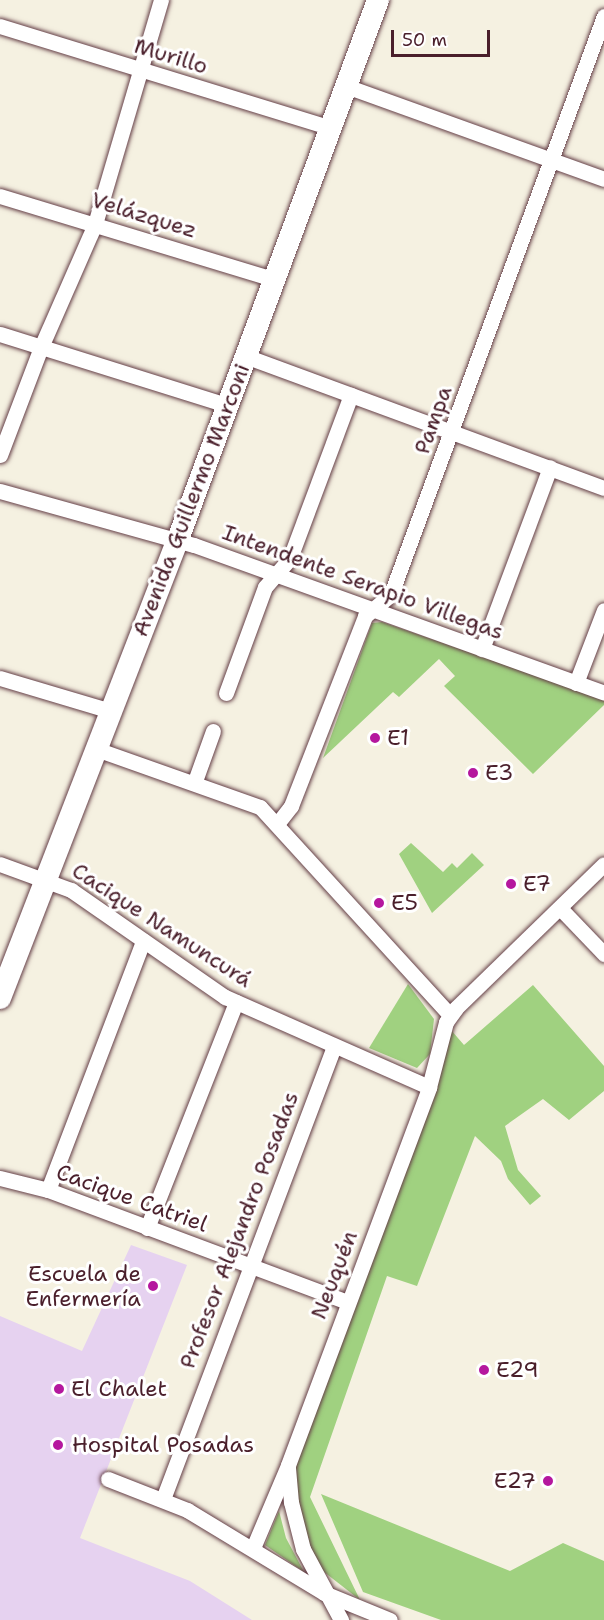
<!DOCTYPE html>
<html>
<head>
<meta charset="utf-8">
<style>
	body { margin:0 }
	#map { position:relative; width:604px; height:1620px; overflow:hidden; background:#f5f1e1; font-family:"Shantell Sans",sans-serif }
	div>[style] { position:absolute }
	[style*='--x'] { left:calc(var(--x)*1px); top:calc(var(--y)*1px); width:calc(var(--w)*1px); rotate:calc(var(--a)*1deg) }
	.built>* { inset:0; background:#e6d2f0 }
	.green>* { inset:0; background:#a0d180 }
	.roads { filter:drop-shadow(0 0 2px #643e46) drop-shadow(0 0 2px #643e46) }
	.minor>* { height:15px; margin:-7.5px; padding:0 7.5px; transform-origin:7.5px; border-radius:7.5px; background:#fff }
	.secondary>* { height:22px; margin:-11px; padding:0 11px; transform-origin:11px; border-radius:11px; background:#fff }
	.dots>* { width:16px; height:16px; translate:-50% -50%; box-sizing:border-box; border:3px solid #fff; border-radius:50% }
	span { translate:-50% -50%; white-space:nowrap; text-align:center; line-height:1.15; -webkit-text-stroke:6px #fff; paint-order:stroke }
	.street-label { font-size:22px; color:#4a1f2b }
	.poi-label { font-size:22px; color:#4a1f2b }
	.left { translate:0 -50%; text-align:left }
	.right { translate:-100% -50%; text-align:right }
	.scale { position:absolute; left:391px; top:30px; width:99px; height:27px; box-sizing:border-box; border:3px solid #4a1f2b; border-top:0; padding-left:8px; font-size:18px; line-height:21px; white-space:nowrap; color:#4a1f2b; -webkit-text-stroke:4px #fff; paint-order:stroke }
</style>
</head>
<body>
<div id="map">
	<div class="built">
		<div style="clip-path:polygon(131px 1245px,187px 1265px,80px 1538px,190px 1581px,252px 1620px,0 1620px,0 1316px,82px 1351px)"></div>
	</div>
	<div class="green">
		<div style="clip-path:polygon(382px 622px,604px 699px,604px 705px,533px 774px,444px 686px,455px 676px,439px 659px,399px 697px,393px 692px,323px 758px,372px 623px)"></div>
		<div style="clip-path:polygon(411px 843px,443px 872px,452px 863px,457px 868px,472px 853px,484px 865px,432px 913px,399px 854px)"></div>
		<div style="clip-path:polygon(408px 984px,434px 1019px,430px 1054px,417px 1068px,369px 1048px)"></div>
		<div style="clip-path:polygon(533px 985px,604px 1066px,604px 1091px,569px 1120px,543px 1099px,505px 1126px,518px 1170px,541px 1196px,530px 1205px,508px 1179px,501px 1161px,475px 1136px,417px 1286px,387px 1276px,310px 1497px,360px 1600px,319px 1568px,303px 1537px,294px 1484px,298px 1455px,451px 1030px,464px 1045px)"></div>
		<div style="clip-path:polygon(321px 1494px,510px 1571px,563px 1543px,604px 1561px,604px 1620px,441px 1620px,363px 1592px)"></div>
		<div style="clip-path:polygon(279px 1511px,286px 1538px,304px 1572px,265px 1545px)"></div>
	</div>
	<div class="roads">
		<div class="minor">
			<div style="--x:0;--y:26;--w:344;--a:17.1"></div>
			<div style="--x:346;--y:86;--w:274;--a:19.8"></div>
			<div style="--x:0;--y:196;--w:286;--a:16.9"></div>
			<div style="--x:0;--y:334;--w:237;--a:17.4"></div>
			<div style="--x:245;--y:356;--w:382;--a:20.2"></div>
			<div style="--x:0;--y:455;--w:116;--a:-69.2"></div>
			<div style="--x:41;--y:347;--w:134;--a:-66.3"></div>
			<div style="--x:95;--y:224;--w:234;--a:-73.6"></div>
			<div style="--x:0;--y:491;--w:201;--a:15.6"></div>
			<div style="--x:194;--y:545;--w:436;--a:19.8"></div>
			<div style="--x:482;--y:649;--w:194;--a:-69.5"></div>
			<div style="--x:0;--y:678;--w:116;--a:16.6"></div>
			<div style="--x:576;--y:683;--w:78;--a:-69"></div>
			<div style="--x:226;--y:693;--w:113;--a:-69.8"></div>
			<div style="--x:265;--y:587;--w:38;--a:-49"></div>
			<div style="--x:290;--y:558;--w:174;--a:-69.5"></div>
			<div style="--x:96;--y:749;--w:174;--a:19.5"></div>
			<div style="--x:260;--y:807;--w:282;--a:47.6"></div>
			<div style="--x:195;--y:781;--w:53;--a:-70.2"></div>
			<div style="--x:277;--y:824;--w:23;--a:-52"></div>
			<div style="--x:291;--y:806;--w:204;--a:-68.7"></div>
			<div style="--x:365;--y:616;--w:34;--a:-40"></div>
			<div style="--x:391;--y:594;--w:616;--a:-69.77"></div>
			<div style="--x:0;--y:864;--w:76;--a:20.1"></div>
			<div style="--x:71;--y:890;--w:188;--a:34.8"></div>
			<div style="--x:225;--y:997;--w:223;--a:23.8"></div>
			<div style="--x:560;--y:908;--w:64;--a:46.3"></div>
			<div style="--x:0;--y:1178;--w:49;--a:14"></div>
			<div style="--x:48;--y:1190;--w:319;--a:20.5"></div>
			<div style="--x:48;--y:1190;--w:267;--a:-69.1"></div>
			<div style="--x:147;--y:1228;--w:243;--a:-68.5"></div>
			<div style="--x:288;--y:1468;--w:34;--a:85"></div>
			<div style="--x:291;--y:1502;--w:49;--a:75.7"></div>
			<div style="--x:303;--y:1549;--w:81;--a:61.8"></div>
			<div style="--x:108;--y:1479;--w:85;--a:21.4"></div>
			<div style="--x:187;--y:1510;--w:160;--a:31.2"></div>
			<div style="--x:324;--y:1593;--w:71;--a:22.2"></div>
			<div style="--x:163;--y:1499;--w:484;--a:-69.3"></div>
			<div style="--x:253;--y:1548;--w:90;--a:-67.1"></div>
			<div style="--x:288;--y:1465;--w:403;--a:-69.5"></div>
			<div style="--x:429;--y:1087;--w:67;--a:-75.3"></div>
			<div style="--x:446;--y:1022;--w:17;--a:-54"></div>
			<div style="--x:456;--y:1008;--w:206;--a:-44.2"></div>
		</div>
		<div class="secondary">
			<div style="--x:0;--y:998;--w:489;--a:-68.8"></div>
			<div style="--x:177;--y:542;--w:578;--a:-69.65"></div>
		</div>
	</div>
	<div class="dots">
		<div style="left:375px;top:738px;background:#b5179e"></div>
		<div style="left:473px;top:773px;background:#b5179e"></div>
		<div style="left:511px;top:884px;background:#b5179e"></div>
		<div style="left:379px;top:903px;background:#b5179e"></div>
		<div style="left:153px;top:1286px;background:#b5179e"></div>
		<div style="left:484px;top:1370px;background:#b5179e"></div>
		<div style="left:59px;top:1389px;background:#b5179e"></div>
		<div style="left:58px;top:1445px;background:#b5179e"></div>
		<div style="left:548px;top:1481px;background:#b5179e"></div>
	</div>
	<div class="street-label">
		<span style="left:171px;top:56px;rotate:17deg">Murillo</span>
		<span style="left:144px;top:215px;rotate:17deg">Velázquez</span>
		<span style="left:433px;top:420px;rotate:-70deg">Pampa</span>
		<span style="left:191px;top:500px;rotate:-69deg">Avenida Guillermo Marconi</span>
		<span style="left:363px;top:582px;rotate:20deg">Intendente Serapio Villegas</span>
		<span style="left:162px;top:925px;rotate:33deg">Cacique Namuncurá</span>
		<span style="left:132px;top:1198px;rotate:20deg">Cacique Catriel</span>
		<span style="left:239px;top:1230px;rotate:-69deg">Profesor Alejandro Posadas</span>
		<span style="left:334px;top:1275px;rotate:-69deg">Neuquén</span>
	</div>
	<div class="poi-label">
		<span class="left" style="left:387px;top:738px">E1</span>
		<span class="left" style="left:485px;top:773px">E3</span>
		<span class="left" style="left:523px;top:884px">E7</span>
		<span class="left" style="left:391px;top:903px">E5</span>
		<span class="right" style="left:141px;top:1286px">Escuela de<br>Enfermería</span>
		<span class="left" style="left:496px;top:1370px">E29</span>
		<span class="left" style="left:71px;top:1389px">El Chalet</span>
		<span class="left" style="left:72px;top:1445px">Hospital Posadas</span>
		<span class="right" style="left:536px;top:1481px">E27</span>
	</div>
	<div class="scale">50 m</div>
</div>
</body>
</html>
